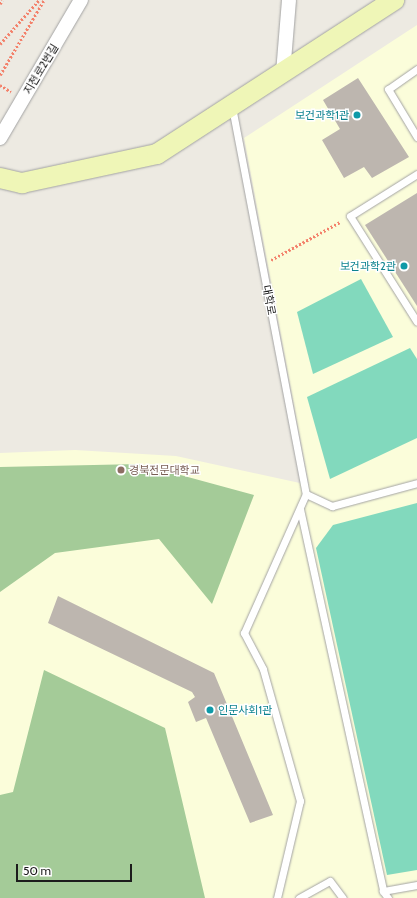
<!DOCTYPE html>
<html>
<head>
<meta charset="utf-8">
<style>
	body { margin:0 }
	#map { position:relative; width:417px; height:898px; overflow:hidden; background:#edeae2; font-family:Cabin,"Noto Sans KR",sans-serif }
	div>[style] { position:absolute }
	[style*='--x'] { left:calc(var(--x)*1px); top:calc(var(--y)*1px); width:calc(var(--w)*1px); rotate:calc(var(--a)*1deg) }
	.education>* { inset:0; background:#fbfdda }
	.forest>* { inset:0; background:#a4cb98 }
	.pitch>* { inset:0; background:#82d9bd }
	.building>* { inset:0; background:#bdb6af }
	.path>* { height:2.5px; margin-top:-1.25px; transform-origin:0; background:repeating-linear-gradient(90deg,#f3826c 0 2px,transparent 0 4px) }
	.roads { filter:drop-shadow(0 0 1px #a3a3a3) drop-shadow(0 0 1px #a3a3a3) }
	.service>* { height:7px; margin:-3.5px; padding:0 3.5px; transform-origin:3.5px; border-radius:3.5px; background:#fff }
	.minor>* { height:14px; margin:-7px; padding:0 7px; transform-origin:7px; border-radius:7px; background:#fff }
	.secondary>* { height:20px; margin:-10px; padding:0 10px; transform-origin:10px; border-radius:10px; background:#eff6b7 }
	.dots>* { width:11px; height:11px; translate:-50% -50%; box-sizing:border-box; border:2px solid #fff; border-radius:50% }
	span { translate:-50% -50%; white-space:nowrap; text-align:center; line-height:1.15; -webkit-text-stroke:3px #fff; paint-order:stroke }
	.street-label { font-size:11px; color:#1c1c1c }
	.culture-label { font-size:11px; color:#0d838f }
	.right { translate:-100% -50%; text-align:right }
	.left { translate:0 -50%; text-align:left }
	.education-label { font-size:11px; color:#785e54 }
	.scale { position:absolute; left:16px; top:864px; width:116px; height:18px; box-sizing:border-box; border:2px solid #1c1c1c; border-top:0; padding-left:5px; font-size:12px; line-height:14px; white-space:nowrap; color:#1c1c1c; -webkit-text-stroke:3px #fff; paint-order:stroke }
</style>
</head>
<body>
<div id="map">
	<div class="education">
		<div style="clip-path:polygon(417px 25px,417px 898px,0 898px,0 453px,75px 450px,176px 456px,309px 485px,244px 138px)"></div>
	</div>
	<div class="forest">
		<div style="clip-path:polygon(140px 464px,254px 495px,212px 604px,159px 539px,55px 553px,0 592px,0 467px)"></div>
		<div style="clip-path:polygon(44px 670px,165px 728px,205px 898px,0 898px,0 795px,13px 792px)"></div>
	</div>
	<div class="pitch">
		<div style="clip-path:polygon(361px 279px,393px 337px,313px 374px,297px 312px)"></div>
		<div style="clip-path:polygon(410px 348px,417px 359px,417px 438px,330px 479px,307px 397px)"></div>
		<div style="clip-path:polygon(417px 503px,417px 870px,387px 875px,316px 548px,333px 525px)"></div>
	</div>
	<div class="building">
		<div style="clip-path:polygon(358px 78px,409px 157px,372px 178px,364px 167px,344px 178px,322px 140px,340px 129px,323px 100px)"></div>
		<div style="clip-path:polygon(417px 193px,417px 306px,365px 225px)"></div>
		<div style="clip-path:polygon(58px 596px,214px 673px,273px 815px,250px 823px,206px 718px,196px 722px,188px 702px,195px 697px,192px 692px,48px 623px)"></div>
	</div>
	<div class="path">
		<div style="--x:0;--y:4;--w:4;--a:-63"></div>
		<div style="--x:0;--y:44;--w:59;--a:-48.4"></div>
		<div style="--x:0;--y:75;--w:87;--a:-59.6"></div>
		<div style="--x:0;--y:85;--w:13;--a:32"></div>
		<div style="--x:271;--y:260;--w:79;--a:-28.8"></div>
	</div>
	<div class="roads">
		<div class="service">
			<div style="--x:417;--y:69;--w:35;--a:145"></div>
			<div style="--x:388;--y:89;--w:56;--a:58.9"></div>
			<div style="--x:232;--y:107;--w:394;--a:79.2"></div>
			<div style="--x:417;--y:174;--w:79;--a:147.9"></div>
			<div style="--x:350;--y:216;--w:125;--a:57.7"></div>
			<div style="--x:306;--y:494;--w:29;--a:25"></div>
			<div style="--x:332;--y:506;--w:88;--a:-15.1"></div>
			<div style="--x:300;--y:509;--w:391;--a:77.7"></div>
			<div style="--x:277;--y:898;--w:100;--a:-76.7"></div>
			<div style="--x:300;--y:801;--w:137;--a:-105.7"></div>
			<div style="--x:263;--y:669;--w:41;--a:-117.8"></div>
			<div style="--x:244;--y:633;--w:152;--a:-66"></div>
			<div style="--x:299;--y:898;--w:35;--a:-29"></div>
			<div style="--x:330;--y:881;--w:21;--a:53"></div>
			<div style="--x:388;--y:898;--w:9;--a:-126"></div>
			<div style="--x:383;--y:891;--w:35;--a:-10"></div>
		</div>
		<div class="minor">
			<div style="--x:283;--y:73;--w:73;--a:-85.3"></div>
			<div style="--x:0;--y:138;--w:160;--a:-59.6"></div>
		</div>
		<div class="secondary">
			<div style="--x:0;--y:178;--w:23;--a:13"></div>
			<div style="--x:22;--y:183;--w:138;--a:-12.1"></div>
			<div style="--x:157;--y:154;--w:283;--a:-33"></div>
		</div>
	</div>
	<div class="dots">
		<div style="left:357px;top:115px;background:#0f9aa8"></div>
		<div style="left:404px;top:266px;background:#0f9aa8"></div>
		<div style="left:121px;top:470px;background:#8d6e63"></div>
		<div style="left:210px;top:710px;background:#0f9aa8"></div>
	</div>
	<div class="street-label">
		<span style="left:41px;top:69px;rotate:-59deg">지천로2번길</span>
		<span style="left:269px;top:300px;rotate:79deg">대학로</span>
	</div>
	<div class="culture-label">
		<span class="right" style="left:349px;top:115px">보건과학1관</span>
		<span class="right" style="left:396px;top:266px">보건과학2관</span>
		<span class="left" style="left:218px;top:710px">인문사회1관</span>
	</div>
	<div class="education-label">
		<span class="left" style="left:129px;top:470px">경북전문대학교</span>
	</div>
	<div class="scale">50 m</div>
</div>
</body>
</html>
